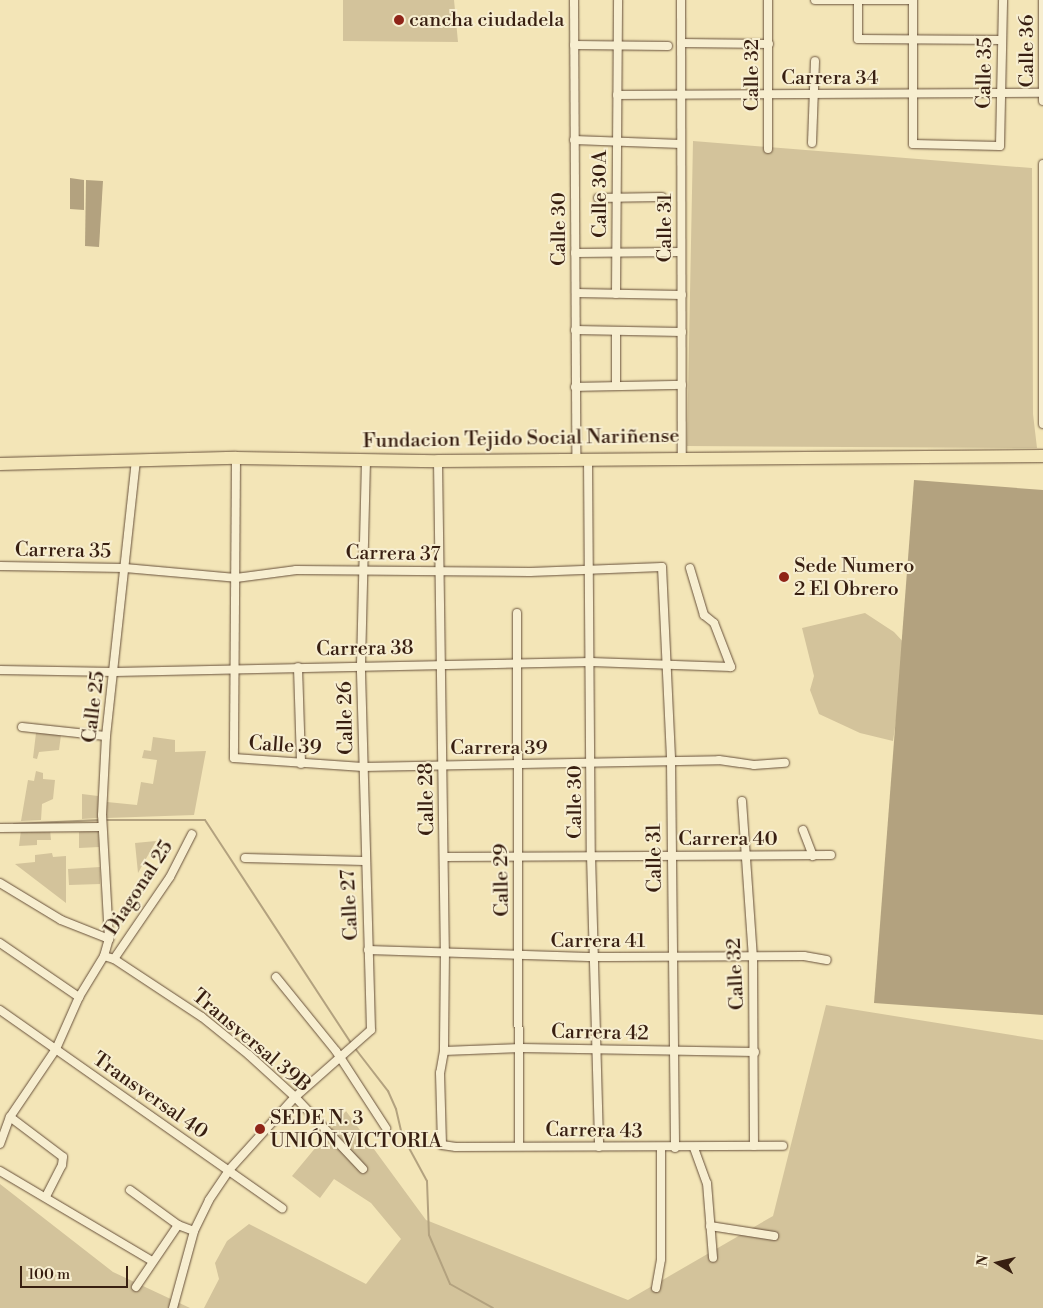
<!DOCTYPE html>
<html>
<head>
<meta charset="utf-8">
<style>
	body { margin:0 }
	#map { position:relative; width:1043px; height:1308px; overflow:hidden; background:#f3e5b7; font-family:"Libre Bodoni",serif }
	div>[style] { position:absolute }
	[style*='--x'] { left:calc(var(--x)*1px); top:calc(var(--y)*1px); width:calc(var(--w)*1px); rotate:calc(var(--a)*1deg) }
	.green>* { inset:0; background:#d3c39b }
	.water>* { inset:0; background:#b3a27f }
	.stream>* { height:2px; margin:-1px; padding:0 1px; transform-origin:1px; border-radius:1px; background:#b3a27f }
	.roads { filter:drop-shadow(0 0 1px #67503a) drop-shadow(0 0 1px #67503a) }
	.minor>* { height:8px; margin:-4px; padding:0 4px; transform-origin:4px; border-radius:4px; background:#f7eed0 }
	.primary>* { height:12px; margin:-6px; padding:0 6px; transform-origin:6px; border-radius:6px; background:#f3e5b7 }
	.dots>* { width:14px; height:14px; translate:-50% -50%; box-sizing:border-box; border:2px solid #f7eed0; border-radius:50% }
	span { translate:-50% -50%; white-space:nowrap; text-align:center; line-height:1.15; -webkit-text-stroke:4px #f7eed0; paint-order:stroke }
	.poi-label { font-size:20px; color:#381f11 }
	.left { translate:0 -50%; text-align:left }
	.street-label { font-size:20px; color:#381f11 }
	.north { position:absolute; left:973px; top:1238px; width:50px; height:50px; -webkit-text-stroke:4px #f7eed0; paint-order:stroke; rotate:279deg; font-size:14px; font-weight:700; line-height:20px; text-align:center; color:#381f11 }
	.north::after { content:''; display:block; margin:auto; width:18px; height:22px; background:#381f11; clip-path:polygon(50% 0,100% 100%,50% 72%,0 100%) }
	.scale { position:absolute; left:20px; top:1266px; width:108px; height:22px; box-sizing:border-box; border:2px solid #381f11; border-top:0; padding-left:6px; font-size:15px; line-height:18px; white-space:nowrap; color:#381f11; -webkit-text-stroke:4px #f7eed0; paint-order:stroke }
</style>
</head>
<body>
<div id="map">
	<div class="green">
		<div style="clip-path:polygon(343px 0,454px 0,458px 42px,343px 41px)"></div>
		<div style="clip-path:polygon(693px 141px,1032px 168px,1033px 414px,1037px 448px,687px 446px)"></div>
		<div style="clip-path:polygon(865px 613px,894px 632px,907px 646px,893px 741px,860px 733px,819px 714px,810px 690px,814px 676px,802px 628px)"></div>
		<div style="clip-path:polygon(36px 733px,61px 735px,59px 750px,39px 752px,37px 759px,33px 758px)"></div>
		<div style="clip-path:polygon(153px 737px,175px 740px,175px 752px,206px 751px,194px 815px,106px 818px,107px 802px,137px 805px,141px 782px,153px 784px,157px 760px,142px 758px,144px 750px,151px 751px)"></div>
		<div style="clip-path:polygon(36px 771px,43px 773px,43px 779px,55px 780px,53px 799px,42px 804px,41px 820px,21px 821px,28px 780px,34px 781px)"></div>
		<div style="clip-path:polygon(82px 794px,98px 796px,99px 818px,82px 819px)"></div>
		<div style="clip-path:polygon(21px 830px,50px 830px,51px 840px,37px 840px,37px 845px,19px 846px)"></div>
		<div style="clip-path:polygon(98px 831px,99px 847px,79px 848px,79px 832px)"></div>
		<div style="clip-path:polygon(156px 841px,138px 873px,135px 843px)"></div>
		<div style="clip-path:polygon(52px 853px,53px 857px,66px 856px,66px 903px,15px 864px,35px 862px,35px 855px)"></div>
		<div style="clip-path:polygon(100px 867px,100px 884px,69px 885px,68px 869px)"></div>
		<div style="clip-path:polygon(826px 1005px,1043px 1040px,1043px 1308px,204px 1308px,219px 1279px,215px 1263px,227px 1241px,249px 1224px,366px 1284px,401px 1239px,371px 1203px,334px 1179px,320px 1198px,292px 1176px,346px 1111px,426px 1220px,628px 1300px,773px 1216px)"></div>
		<div style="clip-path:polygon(0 1184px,113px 1272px,190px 1308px,0 1308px)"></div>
	</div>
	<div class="water">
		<div style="clip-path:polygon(70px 178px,84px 180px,84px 210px,70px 209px)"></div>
		<div style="clip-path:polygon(86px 180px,103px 181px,99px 247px,85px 246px)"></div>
		<div style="clip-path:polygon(914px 480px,1043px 490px,1043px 1015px,874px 1003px)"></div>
	</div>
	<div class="stream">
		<div style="--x:104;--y:820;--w:101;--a:0"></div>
		<div style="--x:205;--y:820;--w:267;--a:56.8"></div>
		<div style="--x:14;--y:824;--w:85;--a:-2.7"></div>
		<div style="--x:354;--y:1047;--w:56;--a:52.3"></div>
		<div style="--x:388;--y:1091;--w:20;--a:66"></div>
		<div style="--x:396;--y:1109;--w:27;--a:77"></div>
		<div style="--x:402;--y:1135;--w:52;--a:61.5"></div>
		<div style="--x:427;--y:1181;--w:54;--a:87.9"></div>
		<div style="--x:429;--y:1235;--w:53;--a:66.8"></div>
		<div style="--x:450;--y:1284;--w:49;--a:29.2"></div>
	</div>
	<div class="roads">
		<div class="minor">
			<div style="--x:574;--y:0;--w:458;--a:89.7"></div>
			<div style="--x:681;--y:0;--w:457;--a:89.9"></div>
			<div style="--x:768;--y:0;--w:149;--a:90"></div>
			<div style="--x:815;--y:0;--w:98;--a:0"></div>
			<div style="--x:858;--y:0;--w:39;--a:90"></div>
			<div style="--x:858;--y:39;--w:144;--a:0.4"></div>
			<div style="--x:913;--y:0;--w:144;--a:90"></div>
			<div style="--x:913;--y:144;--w:87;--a:1.3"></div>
			<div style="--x:1000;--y:146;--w:146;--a:-88.8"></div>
			<div style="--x:1043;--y:0;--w:101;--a:90"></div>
			<div style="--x:681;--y:43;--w:88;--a:0.7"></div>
			<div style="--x:574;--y:45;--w:94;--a:0.6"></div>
			<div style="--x:617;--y:95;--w:426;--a:-0.3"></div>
			<div style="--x:574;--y:140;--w:107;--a:2.1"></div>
			<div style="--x:812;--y:143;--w:82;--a:-87.9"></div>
			<div style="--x:1043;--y:164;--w:260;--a:90"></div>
			<div style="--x:598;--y:198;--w:64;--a:-0.9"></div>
			<div style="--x:575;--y:253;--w:106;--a:-0.5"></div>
			<div style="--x:576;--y:293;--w:106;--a:1.1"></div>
			<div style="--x:616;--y:294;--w:294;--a:-89.6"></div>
			<div style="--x:575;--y:330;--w:107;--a:1.1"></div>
			<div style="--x:616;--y:331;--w:55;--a:90"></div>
			<div style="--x:575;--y:387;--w:107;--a:-1.1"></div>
			<div style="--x:236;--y:458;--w:300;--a:90.4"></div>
			<div style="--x:234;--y:758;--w:129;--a:4"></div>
			<div style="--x:363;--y:767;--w:356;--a:-1.1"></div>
			<div style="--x:719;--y:760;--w:35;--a:8"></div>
			<div style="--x:754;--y:765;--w:31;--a:-4"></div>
			<div style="--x:588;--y:458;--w:397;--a:89.6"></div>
			<div style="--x:591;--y:855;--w:292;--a:88.4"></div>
			<div style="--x:438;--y:461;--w:490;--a:89.2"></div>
			<div style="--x:445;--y:951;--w:100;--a:90.6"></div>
			<div style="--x:444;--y:1051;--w:22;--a:100"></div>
			<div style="--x:440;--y:1073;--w:72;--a:88.4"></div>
			<div style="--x:442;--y:1145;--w:14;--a:8"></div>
			<div style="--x:456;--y:1147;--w:327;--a:-0.2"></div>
			<div style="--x:0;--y:566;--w:125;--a:0.9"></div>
			<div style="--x:125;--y:568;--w:111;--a:5.1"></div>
			<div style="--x:236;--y:578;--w:61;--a:-7.6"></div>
			<div style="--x:296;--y:570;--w:234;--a:0.5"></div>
			<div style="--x:530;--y:572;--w:132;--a:-2.2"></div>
			<div style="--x:662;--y:567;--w:194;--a:87.3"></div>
			<div style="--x:671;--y:761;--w:387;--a:89.4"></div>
			<div style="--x:517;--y:613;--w:533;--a:89.79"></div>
			<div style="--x:298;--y:667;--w:97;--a:88.2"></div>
			<div style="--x:0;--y:670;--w:115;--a:1"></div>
			<div style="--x:115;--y:672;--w:476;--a:-1.2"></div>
			<div style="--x:591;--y:662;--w:140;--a:2"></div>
			<div style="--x:731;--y:667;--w:47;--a:-111.1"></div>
			<div style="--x:714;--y:623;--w:13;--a:-141"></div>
			<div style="--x:704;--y:615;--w:49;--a:-106.6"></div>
			<div style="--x:22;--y:727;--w:84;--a:6.1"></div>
			<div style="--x:742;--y:801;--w:156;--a:86"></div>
			<div style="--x:753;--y:957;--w:189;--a:89.7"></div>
			<div style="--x:0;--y:828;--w:101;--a:-0.6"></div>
			<div style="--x:803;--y:830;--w:28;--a:69"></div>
			<div style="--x:444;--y:857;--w:387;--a:-0.3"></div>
			<div style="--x:245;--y:858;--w:119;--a:1.4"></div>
			<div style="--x:0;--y:883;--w:71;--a:31.2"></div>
			<div style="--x:61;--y:920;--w:52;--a:21.6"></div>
			<div style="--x:0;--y:943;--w:96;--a:34.4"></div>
			<div style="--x:368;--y:950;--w:228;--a:1.8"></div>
			<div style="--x:596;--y:957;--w:208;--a:-0.3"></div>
			<div style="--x:804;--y:956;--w:23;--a:10"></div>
			<div style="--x:104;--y:956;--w:10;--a:17"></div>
			<div style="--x:114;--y:959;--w:105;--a:33.4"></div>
			<div style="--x:202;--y:1017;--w:60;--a:39"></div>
			<div style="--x:249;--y:1055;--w:62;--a:42.4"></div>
			<div style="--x:295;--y:1097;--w:99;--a:46.6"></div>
			<div style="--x:114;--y:959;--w:99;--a:-55.7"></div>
			<div style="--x:170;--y:877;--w:48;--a:-62.9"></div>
			<div style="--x:276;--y:977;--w:95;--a:51"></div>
			<div style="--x:336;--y:1051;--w:92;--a:57"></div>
			<div style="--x:0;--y:1010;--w:345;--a:35.1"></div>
			<div style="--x:444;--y:1051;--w:77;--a:-2.2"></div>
			<div style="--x:521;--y:1048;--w:234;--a:1"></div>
			<div style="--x:10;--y:1117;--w:66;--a:37"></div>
			<div style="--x:63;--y:1157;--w:8;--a:97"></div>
			<div style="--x:62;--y:1165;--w:35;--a:117"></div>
			<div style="--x:0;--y:1144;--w:29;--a:-70"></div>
			<div style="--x:10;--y:1117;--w:82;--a:-55.9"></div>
			<div style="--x:56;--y:1049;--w:57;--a:-66.1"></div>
			<div style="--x:79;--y:997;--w:48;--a:-58.6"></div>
			<div style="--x:104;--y:956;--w:18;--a:-74"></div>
			<div style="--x:109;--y:939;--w:124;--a:-93.2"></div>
			<div style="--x:102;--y:815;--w:79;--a:-87.1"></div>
			<div style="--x:106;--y:736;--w:276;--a:-83.8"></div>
			<div style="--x:694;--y:1148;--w:37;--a:70"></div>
			<div style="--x:707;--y:1183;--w:75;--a:85.4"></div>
			<div style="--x:0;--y:1171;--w:177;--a:30.6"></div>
			<div style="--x:130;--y:1190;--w:59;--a:36.1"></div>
			<div style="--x:178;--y:1225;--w:17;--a:21"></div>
			<div style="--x:710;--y:1226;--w:65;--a:8.9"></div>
			<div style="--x:136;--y:1287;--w:75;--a:-55.9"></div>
			<div style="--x:656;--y:1288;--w:29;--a:-80"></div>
			<div style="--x:661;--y:1259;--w:111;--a:-90"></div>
			<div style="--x:173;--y:1308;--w:80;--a:-74.7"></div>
			<div style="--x:194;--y:1231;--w:34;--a:-64"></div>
			<div style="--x:209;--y:1200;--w:36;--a:-56"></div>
			<div style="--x:229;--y:1170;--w:98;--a:-47.9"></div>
			<div style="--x:295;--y:1097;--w:101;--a:-41.4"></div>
			<div style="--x:371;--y:1030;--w:365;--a:-91.6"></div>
			<div style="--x:361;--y:665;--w:205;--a:-88.6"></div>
		</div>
		<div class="primary">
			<div style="--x:0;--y:464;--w:236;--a:-1.5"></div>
			<div style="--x:236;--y:458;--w:202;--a:0.9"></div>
			<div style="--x:438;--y:461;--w:605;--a:-0.47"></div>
		</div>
	</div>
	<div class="dots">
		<div style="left:399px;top:20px;background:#8f2418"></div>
		<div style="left:784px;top:577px;background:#8f2418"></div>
		<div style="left:260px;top:1129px;background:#8f2418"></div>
	</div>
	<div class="poi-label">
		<span class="left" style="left:409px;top:20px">cancha ciudadela</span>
		<span class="left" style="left:794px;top:578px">Sede Numero<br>2 El Obrero</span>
		<span class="left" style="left:270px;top:1130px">SEDE N. 3<br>UNIÓN VICTORIA</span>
	</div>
	<div class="street-label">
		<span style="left:1027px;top:51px;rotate:-90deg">Calle 36</span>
		<span style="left:985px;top:73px;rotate:-89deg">Calle 35</span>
		<span style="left:752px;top:75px;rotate:-90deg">Calle 32</span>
		<span style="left:830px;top:78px">Carrera 34</span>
		<span style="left:600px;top:194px;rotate:-90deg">Calle 30A</span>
		<span style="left:665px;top:228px;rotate:-90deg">Calle 31</span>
		<span style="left:559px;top:229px;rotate:-90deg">Calle 30</span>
		<span style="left:521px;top:439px;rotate:-1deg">Fundacion Tejido Social Nariñense</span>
		<span style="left:63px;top:551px;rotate:1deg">Carrera 35</span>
		<span style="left:393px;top:554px;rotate:1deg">Carrera 37</span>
		<span style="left:365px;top:649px;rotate:-1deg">Carrera 38</span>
		<span style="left:94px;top:707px;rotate:-83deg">Calle 25</span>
		<span style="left:346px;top:718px;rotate:-91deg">Calle 26</span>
		<span style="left:285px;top:746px;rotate:4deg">Calle 39</span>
		<span style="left:499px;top:748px">Carrera 39</span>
		<span style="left:427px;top:799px;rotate:-91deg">Calle 28</span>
		<span style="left:575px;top:802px;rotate:-90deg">Calle 30</span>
		<span style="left:728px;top:839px">Carrera 40</span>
		<span style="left:655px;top:858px;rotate:-91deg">Calle 31</span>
		<span style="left:502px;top:880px;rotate:-91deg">Calle 29</span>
		<span style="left:139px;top:888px;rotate:-57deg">Diagonal 25</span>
		<span style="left:350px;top:905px;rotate:-93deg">Calle 27</span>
		<span style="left:598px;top:941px">Carrera 41</span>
		<span style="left:736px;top:974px;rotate:-93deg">Calle 32</span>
		<span style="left:600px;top:1033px;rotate:1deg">Carrera 42</span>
		<span style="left:251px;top:1041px;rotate:40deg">Transversal 39B</span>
		<span style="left:150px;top:1096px;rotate:35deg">Transversal 40</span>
		<span style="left:594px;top:1131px;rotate:1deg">Carrera 43</span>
	</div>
	<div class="north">N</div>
	<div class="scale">100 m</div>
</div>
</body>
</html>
